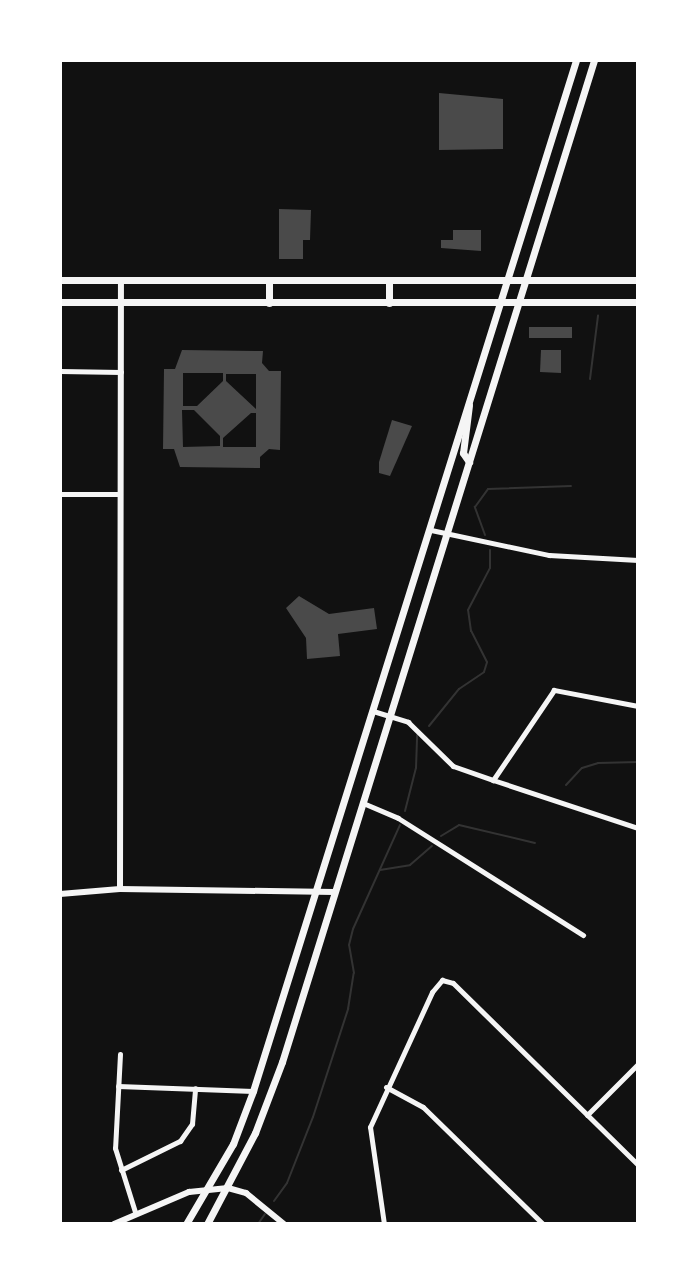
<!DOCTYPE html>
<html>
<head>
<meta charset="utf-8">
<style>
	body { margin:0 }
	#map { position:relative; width:698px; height:1284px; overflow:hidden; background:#111; font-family:"Sofia Sans Condensed",sans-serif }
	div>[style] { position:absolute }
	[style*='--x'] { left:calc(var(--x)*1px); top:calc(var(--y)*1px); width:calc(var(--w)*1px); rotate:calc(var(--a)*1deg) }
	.stream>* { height:2px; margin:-1px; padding:0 1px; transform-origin:1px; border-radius:1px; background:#333 }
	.building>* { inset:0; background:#4a4a4a }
	.minor>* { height:5px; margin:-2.5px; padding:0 2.5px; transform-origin:2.5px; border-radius:2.5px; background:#f5f5f5 }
	.tertiary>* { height:6px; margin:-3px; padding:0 3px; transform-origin:3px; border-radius:3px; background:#f5f5f5 }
	.secondary>* { height:7px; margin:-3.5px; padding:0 3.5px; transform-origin:3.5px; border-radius:3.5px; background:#f5f5f5 }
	span { translate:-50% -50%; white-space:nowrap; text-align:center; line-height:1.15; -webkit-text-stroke:7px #fff; paint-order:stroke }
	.frame { position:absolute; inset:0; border:62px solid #fff; pointer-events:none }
</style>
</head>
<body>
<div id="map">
	<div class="stream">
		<div style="--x:590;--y:379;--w:64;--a:-82.8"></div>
		<div style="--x:485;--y:535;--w:30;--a:-110"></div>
		<div style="--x:475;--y:507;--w:22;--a:-54"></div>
		<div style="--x:488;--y:489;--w:83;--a:-2.1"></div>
		<div style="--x:429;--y:726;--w:48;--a:-51"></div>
		<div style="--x:459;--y:689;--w:30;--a:-34"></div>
		<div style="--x:484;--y:672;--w:10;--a:-73"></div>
		<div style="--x:487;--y:662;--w:35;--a:-117"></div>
		<div style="--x:471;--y:631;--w:21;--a:-98"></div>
		<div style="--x:468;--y:610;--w:47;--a:-62.4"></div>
		<div style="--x:490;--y:568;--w:18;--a:-90"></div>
		<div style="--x:566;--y:785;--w:23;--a:-47"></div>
		<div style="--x:582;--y:768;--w:17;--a:-17"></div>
		<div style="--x:598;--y:763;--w:40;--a:-1.4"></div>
		<div style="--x:405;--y:811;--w:44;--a:-75.7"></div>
		<div style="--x:416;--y:768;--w:33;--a:-88"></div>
		<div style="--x:441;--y:836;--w:21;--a:-31"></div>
		<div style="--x:459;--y:825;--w:78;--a:13.3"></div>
		<div style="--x:380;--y:870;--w:30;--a:-9"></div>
		<div style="--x:410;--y:865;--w:29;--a:-41"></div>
		<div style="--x:274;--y:1201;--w:22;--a:-54"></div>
		<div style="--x:287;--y:1183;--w:71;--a:-68.5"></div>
		<div style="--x:313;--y:1117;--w:114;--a:-72"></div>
		<div style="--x:348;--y:1009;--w:36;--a:-81"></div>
		<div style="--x:354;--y:973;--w:28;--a:-100"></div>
		<div style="--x:349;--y:945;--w:16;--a:-76"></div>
		<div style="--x:353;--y:929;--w:114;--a:-65.7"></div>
		<div style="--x:258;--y:1224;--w:12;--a:-55"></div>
	</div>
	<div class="building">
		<div style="clip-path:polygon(439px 93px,503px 99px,503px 149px,439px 150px)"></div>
		<div style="clip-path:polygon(279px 209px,311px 210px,310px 240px,303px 240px,303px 259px,279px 259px)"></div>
		<div style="clip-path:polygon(453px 230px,481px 230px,481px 251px,441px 248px,441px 240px,453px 240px)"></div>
		<div style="clip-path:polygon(529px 327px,572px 327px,572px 338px,529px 338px)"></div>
		<div style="clip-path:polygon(evenodd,182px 350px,263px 351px,262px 363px,269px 371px,281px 371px,280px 450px,269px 449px,260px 457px,260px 468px,180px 467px,174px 449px,163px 449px,164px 369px,175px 369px,182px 350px,183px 373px,223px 373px,223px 381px,197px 406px,183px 406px,183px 373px,182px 350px,226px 374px,256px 374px,256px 409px,226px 381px,226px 374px,182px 350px,182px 410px,194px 410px,220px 436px,220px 446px,183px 447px,182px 410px,182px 350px,251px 413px,256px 413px,256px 447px,223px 447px,223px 438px,251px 413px)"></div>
		<div style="clip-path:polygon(541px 350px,561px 350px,561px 373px,540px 372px)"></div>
		<div style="clip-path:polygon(392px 420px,412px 426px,390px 476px,379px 473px,379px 462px)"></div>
		<div style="clip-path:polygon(299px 596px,329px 614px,374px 608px,377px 629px,338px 634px,340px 656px,307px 659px,306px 638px,286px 608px)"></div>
	</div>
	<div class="minor">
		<div style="--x:60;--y:371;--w:61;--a:0.9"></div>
		<div style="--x:60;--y:494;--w:60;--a:0"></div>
		<div style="--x:431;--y:530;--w:121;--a:12"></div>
		<div style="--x:549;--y:555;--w:89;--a:3.2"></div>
		<div style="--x:638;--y:706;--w:86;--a:-169.2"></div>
		<div style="--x:554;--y:690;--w:109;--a:124.1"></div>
		<div style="--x:493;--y:780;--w:153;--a:18.3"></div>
		<div style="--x:373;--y:711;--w:37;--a:17"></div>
		<div style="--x:408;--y:722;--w:63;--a:44.4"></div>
		<div style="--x:453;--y:766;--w:42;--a:19.3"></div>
		<div style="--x:363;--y:803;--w:38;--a:23"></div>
		<div style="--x:398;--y:818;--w:219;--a:32.3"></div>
		<div style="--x:120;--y:1054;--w:94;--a:93"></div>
		<div style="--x:115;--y:1148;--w:67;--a:72.6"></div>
		<div style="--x:118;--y:1086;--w:135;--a:2.1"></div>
		<div style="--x:386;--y:1087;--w:42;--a:28.4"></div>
		<div style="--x:423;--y:1107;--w:168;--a:44.3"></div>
		<div style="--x:587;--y:1115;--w:72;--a:-45"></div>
		<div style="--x:121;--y:1170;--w:66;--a:-26.2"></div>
		<div style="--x:180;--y:1141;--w:21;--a:-55"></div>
		<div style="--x:192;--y:1124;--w:36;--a:-85"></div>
		<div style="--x:384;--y:1224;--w:98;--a:-98.2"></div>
		<div style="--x:370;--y:1127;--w:149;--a:-65.3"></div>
		<div style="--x:432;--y:992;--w:16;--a:-50"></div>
		<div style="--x:442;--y:980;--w:11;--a:15"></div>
		<div style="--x:453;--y:983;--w:260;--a:44.5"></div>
	</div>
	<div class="tertiary">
		<div style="--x:120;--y:889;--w:609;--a:-89.91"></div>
		<div style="--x:60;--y:894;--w:60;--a:-4.8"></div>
		<div style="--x:120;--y:889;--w:214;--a:0.8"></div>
		<div style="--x:114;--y:1224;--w:82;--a:-23.1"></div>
		<div style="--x:189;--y:1192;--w:39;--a:-6"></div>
		<div style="--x:228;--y:1188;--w:19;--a:16"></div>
		<div style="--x:246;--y:1193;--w:49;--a:39.2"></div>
	</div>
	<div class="secondary">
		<div style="--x:60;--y:280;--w:578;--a:0"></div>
		<div style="--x:269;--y:281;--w:22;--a:90"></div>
		<div style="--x:60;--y:302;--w:578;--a:0"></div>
		<div style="--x:389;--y:303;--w:23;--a:-90"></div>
		<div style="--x:469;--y:405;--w:48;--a:97.1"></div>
		<div style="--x:463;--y:453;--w:11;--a:56"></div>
		<div style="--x:186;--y:1224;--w:93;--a:-59.6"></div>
		<div style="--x:233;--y:1144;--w:57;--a:-69.3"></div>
		<div style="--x:253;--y:1091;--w:1080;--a:-72.6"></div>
		<div style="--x:207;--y:1224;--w:103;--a:-62.2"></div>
		<div style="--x:255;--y:1133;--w:76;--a:-69.2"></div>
		<div style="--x:282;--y:1062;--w:1049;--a:-72.7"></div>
	</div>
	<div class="frame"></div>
</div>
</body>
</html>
